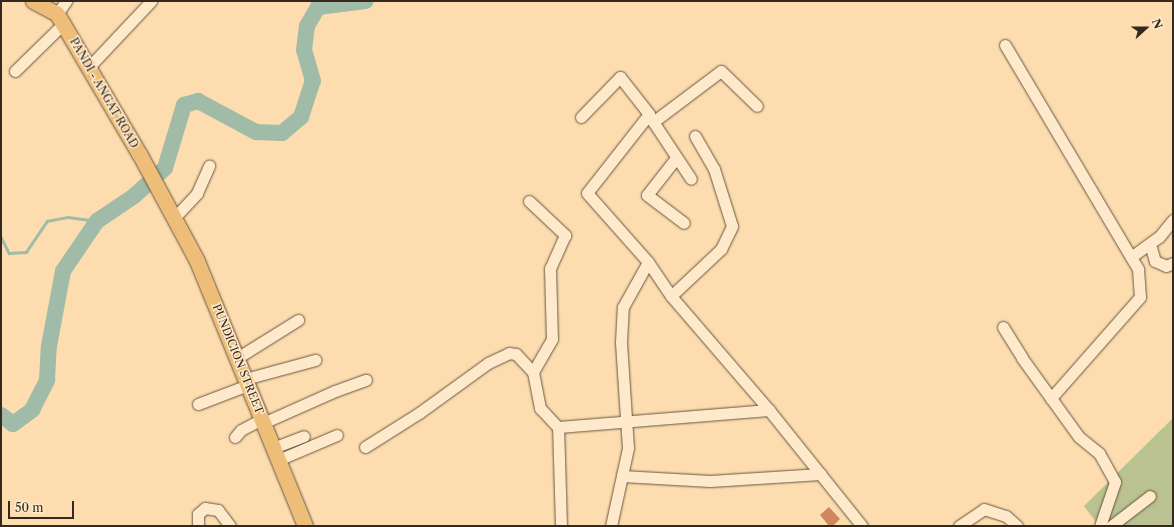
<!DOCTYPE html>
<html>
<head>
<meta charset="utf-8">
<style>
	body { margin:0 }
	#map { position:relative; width:1174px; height:527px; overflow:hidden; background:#fdddaf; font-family:"Libre Caslon Text",serif }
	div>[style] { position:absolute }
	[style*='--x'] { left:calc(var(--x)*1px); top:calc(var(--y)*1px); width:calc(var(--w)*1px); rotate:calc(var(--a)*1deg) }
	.green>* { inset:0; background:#b9c290 }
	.stream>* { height:2.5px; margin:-1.25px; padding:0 1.25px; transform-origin:1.25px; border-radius:1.25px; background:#a0bca8 }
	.river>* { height:16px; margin:-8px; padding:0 8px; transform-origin:8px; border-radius:8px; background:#a0bca8 }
	.building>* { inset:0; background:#cf875f }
	.roads { filter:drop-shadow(0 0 1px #675642) drop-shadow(0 0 1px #675642) }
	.minor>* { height:11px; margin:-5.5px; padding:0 5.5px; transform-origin:5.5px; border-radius:5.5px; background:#fee9cb }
	.major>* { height:15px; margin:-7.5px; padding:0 7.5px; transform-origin:7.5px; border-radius:7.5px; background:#eebe78 }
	span { translate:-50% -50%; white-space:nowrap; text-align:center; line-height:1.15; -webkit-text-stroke:3px #fee9cb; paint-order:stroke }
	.street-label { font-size:11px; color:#35291d }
	.frame { position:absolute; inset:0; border:2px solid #35291d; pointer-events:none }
	.north { position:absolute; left:1126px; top:8px; width:40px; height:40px; -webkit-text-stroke:3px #fee9cb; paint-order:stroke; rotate:69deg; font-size:11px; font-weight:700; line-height:16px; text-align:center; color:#35291d }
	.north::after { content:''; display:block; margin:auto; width:14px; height:18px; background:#35291d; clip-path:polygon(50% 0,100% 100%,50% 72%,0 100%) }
	.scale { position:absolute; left:8px; top:501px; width:66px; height:18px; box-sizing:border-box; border:2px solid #35291d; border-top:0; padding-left:5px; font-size:12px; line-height:14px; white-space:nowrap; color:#35291d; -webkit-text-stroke:3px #fee9cb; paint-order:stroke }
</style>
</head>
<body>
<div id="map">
	<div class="green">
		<div style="clip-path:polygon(1173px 418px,1173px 526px,1099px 526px,1084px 506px)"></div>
	</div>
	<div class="stream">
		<div style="--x:1;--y:237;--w:18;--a:63"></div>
		<div style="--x:9;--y:253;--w:17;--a:-3"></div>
		<div style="--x:26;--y:252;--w:37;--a:-56"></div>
		<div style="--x:47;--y:221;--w:21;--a:-11"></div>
		<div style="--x:68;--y:217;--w:29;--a:8"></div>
	</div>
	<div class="river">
		<div style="--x:1;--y:415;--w:15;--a:37"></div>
		<div style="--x:13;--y:424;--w:24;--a:-36"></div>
		<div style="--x:32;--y:410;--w:34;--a:-63"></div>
		<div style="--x:47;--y:380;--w:34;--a:-87"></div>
		<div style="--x:49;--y:346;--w:76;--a:-79.4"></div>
		<div style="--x:63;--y:271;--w:60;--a:-55.8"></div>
		<div style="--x:97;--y:221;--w:45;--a:-34"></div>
		<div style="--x:134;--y:196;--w:42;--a:-42.1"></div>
		<div style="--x:165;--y:168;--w:66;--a:-73.2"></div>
		<div style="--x:184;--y:105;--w:15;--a:-16"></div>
		<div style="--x:198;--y:101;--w:66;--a:28.1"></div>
		<div style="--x:256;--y:132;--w:26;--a:2"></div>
		<div style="--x:282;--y:133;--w:25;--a:-40"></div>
		<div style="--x:301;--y:117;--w:38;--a:-72"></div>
		<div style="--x:313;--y:81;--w:32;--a:-106"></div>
		<div style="--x:304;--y:50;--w:24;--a:-83"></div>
		<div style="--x:307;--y:26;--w:22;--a:-60"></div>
		<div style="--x:318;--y:7;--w:48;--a:-7.1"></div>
	</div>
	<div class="building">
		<div style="clip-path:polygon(829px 507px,840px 519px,833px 526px,829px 526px,820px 515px)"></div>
	</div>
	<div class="roads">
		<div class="minor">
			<div style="--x:57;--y:14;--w:16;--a:-55"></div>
			<div style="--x:1005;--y:45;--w:261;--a:59.3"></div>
			<div style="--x:1138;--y:269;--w:28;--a:86"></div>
			<div style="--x:1140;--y:297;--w:135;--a:131.4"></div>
			<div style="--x:89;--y:67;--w:91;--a:-46.8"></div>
			<div style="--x:15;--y:71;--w:67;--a:-44.4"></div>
			<div style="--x:581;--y:117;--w:56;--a:-45.7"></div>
			<div style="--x:620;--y:77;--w:47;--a:51.9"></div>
			<div style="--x:649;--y:114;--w:100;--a:128.1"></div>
			<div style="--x:587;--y:193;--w:92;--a:48.5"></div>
			<div style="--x:650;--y:117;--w:74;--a:56.5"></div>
			<div style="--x:653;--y:122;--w:85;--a:-36.9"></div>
			<div style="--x:721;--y:71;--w:50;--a:44.2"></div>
			<div style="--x:676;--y:158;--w:47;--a:128.1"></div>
			<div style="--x:647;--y:195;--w:46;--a:37.1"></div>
			<div style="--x:529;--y:201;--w:50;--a:43.4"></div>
			<div style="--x:565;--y:235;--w:36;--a:114"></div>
			<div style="--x:550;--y:268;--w:71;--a:88.4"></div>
			<div style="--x:552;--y:339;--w:38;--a:120"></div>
			<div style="--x:174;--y:218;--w:34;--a:-47"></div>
			<div style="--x:197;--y:193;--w:30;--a:-66"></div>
			<div style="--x:1150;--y:244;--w:18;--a:74"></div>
			<div style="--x:1155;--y:261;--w:12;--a:24"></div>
			<div style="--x:1166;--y:266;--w:8;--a:-23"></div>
			<div style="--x:1131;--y:257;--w:34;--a:-36"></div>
			<div style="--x:1159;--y:237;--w:22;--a:-51"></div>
			<div style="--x:671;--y:296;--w:69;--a:-43.2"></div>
			<div style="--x:721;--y:249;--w:25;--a:-64"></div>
			<div style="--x:732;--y:226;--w:60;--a:-107.5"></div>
			<div style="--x:714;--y:169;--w:38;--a:-120"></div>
			<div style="--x:1003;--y:327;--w:36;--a:58"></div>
			<div style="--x:1022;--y:358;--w:97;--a:54.2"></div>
			<div style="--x:1079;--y:437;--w:26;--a:39"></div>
			<div style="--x:1099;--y:453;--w:33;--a:61"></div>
			<div style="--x:1115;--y:482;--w:46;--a:108.8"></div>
			<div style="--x:237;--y:358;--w:72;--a:-31.9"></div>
			<div style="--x:245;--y:379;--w:73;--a:-15.2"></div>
			<div style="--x:198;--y:404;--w:53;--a:-20.8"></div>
			<div style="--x:263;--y:423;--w:79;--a:-24"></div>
			<div style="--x:335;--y:391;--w:33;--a:-20"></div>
			<div style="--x:235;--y:437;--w:9;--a:-49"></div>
			<div style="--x:241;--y:430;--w:24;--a:-28"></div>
			<div style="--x:365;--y:447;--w:64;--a:-32.2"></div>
			<div style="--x:419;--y:413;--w:85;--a:-35.9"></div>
			<div style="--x:488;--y:363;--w:23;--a:-25"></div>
			<div style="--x:509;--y:353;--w:7;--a:8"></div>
			<div style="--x:516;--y:354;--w:25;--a:47"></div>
			<div style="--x:533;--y:372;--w:37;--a:79"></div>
			<div style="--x:540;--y:408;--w:26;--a:47"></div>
			<div style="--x:273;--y:448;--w:33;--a:-21"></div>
			<div style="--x:278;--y:460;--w:64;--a:-23"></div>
			<div style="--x:622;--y:476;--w:88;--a:3.3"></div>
			<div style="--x:710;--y:481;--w:111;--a:-3.6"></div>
			<div style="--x:198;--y:526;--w:12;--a:-90"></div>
			<div style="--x:198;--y:514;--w:9;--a:-41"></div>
			<div style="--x:205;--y:508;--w:13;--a:9"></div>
			<div style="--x:218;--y:510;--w:20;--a:53"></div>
			<div style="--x:561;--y:526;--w:99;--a:-91.7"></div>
			<div style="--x:558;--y:427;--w:212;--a:-4.6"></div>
			<div style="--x:611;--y:526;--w:80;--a:-77.7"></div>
			<div style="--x:628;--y:448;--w:106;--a:-93.8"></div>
			<div style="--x:621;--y:342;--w:35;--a:-87"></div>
			<div style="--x:623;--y:307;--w:51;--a:-60.9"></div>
			<div style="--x:648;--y:262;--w:41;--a:55.9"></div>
			<div style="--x:671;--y:296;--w:150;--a:49.3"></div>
			<div style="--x:769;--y:410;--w:149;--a:51.3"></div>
			<div style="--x:959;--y:526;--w:30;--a:-34"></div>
			<div style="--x:984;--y:509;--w:23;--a:18"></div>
			<div style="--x:1006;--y:516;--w:15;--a:42"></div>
			<div style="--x:1111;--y:526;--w:49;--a:-37.6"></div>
		</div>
		<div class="major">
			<div style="--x:33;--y:1;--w:27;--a:28"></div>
			<div style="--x:57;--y:14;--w:12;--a:59"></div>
			<div style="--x:63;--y:24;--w:152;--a:59.6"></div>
			<div style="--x:140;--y:155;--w:120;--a:61.7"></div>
			<div style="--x:197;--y:261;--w:286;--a:67.8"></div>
		</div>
	</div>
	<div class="street-label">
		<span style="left:104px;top:93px;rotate:60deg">PANDI - ANGAT ROAD</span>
		<span style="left:238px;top:359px;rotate:68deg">PUNDICION STREET</span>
	</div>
	<div class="frame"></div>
	<div class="north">N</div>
	<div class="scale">50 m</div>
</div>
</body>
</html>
